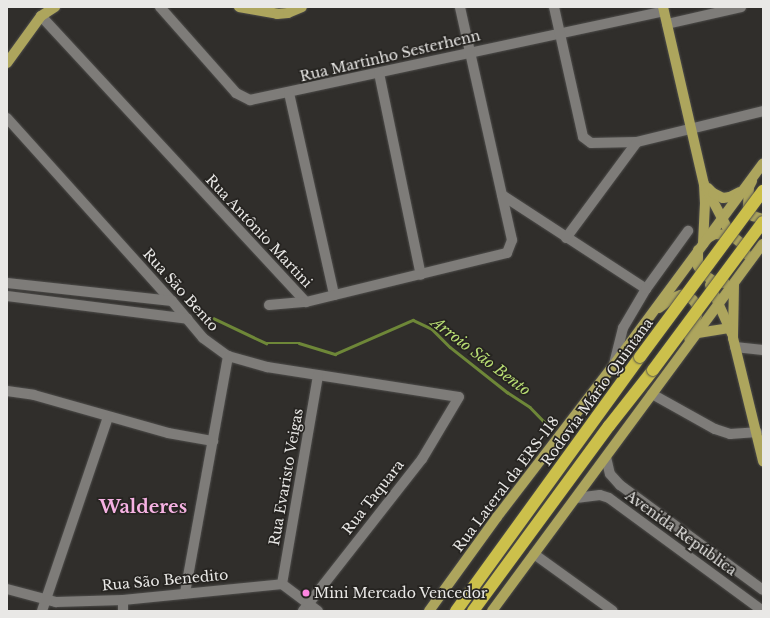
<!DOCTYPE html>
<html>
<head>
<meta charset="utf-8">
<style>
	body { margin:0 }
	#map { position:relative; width:770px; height:618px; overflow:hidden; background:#302e2b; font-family:"Libre Baskerville",serif }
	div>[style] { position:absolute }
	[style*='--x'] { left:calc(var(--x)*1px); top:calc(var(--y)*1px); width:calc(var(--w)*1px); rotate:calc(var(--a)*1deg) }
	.stream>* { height:2.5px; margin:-1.25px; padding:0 1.25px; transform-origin:1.25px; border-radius:1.25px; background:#6e8738 }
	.roads { filter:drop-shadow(0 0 1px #4e4d4b) drop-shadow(0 0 1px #4e4d4b) }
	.minor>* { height:10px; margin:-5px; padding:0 5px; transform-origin:5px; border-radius:5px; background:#7e7c79 }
	.major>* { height:10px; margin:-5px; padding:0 5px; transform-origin:5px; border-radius:5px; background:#ada55d }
	.highway>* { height:12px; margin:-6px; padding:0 6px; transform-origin:6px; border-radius:6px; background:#ccc04b }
	.bridges { filter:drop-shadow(0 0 1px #4e4d4b) drop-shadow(0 0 1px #4e4d4b) }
	.highway-bridge>* { height:12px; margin:-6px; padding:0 6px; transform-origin:6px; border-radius:6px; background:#ccc04b }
	.dots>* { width:11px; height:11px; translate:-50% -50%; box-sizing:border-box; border:2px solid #262421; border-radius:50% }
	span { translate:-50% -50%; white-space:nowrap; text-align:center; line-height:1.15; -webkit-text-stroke:3.5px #262421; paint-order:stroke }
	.street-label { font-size:14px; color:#e9e8e6 }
	.poi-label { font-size:14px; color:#e9e8e6 }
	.left { translate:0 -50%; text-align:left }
	.water-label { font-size:15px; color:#b9de73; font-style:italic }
	.district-label { font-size:18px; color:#f6b2e3; font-weight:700 }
	.frame { position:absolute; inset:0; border:8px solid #e9e8e6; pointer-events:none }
</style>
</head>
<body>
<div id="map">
	<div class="stream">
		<div style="--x:213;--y:318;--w:59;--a:25.3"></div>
		<div style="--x:266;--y:343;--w:33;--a:0"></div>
		<div style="--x:299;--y:343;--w:38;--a:17"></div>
		<div style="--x:335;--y:354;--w:85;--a:-23.6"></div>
		<div style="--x:413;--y:320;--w:21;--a:25"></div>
		<div style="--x:432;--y:329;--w:25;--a:45"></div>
		<div style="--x:450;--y:347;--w:73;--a:38.3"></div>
		<div style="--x:507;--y:392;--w:27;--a:33"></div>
		<div style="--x:530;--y:407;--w:29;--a:46"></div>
	</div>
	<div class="roads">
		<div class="minor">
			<div style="--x:160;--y:7;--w:115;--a:48.5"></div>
			<div style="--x:236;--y:93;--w:16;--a:27"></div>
			<div style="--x:250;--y:100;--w:423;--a:-12.1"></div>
			<div style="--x:554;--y:7;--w:133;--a:77.4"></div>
			<div style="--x:583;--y:137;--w:10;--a:37"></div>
			<div style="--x:591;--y:143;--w:46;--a:-1.2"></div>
			<div style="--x:637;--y:142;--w:130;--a:-13.8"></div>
			<div style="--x:41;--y:16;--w:390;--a:47.2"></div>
			<div style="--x:667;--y:24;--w:76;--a:-12.9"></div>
			<div style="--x:379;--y:73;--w:206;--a:78.3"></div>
			<div style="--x:289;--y:93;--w:207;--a:77.4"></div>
			<div style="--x:7;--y:118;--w:246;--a:48"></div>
			<div style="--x:172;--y:301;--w:48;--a:50"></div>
			<div style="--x:203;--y:338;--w:31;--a:36"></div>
			<div style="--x:228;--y:356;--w:41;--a:15.8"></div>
			<div style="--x:267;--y:367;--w:194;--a:8.9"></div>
			<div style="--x:459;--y:397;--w:72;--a:120.8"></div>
			<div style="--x:422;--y:459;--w:193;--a:128.1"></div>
			<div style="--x:502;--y:195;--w:172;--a:33.1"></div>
			<div style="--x:566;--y:238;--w:119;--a:-53.5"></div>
			<div style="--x:7;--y:283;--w:166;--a:6.2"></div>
			<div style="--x:7;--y:296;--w:182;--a:7.2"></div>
			<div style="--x:269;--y:305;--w:37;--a:-5"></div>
			<div style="--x:306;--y:302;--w:207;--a:-13.7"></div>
			<div style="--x:507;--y:253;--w:14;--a:-69"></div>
			<div style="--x:512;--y:240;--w:239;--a:-102.6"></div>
			<div style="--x:735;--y:347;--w:28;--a:6"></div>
			<div style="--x:614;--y:364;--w:37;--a:-76"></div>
			<div style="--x:623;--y:328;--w:45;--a:-59.5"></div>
			<div style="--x:646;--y:289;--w:72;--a:-54.1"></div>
			<div style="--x:7;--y:391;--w:27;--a:8"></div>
			<div style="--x:34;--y:395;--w:139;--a:15.8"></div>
			<div style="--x:168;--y:433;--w:46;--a:10.1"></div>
			<div style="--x:652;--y:394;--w:72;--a:29.1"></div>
			<div style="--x:715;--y:429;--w:16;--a:18"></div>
			<div style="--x:730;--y:434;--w:27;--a:-4"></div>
			<div style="--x:606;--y:457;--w:17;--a:77"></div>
			<div style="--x:610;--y:474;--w:15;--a:48"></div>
			<div style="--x:620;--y:485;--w:177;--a:36.3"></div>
			<div style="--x:576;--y:498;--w:24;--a:-7"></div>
			<div style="--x:600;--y:495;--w:9;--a:18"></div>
			<div style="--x:609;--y:498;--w:191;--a:36.3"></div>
			<div style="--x:534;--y:554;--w:97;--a:35.8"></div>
			<div style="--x:282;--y:584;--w:212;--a:-80.2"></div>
			<div style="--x:7;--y:589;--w:51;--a:14.9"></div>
			<div style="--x:56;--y:602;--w:67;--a:-1.7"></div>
			<div style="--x:123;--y:600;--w:160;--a:-5.7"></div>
			<div style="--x:282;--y:584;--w:45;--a:36.9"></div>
			<div style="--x:185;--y:593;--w:241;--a:-79.7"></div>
			<div style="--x:123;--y:600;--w:11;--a:90"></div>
			<div style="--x:42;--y:611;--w:205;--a:-71.2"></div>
		</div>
		<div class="major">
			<div style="--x:239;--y:7;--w:39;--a:10"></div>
			<div style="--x:277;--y:14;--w:11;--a:-5"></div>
			<div style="--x:288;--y:13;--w:15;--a:-23"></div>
			<div style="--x:663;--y:7;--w:182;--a:77"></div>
			<div style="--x:704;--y:184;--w:19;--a:87"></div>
			<div style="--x:705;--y:203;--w:41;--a:92.8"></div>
			<div style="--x:7;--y:63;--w:58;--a:-54.1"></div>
			<div style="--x:41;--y:16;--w:17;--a:-33"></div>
			<div style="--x:752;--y:181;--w:7;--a:117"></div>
			<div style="--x:749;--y:187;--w:22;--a:93"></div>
			<div style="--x:748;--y:209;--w:9;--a:54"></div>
			<div style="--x:753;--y:216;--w:10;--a:17"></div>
			<div style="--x:706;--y:188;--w:53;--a:62"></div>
			<div style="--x:708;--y:188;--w:7;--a:45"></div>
			<div style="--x:713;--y:193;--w:11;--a:27"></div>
			<div style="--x:723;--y:198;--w:7;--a:-8"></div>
			<div style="--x:730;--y:197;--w:11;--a:-27"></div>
			<div style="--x:708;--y:238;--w:8;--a:-30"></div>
			<div style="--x:715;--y:234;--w:16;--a:4"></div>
			<div style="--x:731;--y:235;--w:14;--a:39"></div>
			<div style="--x:742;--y:244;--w:11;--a:68"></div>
			<div style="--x:698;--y:250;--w:16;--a:90"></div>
			<div style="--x:698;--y:266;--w:8;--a:60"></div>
			<div style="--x:702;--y:273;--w:16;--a:35"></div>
			<div style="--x:715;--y:282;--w:10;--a:6"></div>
			<div style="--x:734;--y:284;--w:54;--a:91.1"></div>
			<div style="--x:733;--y:338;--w:127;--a:76.3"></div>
			<div style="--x:710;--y:285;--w:54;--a:65.8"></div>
			<div style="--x:659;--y:308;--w:17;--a:-36"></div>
			<div style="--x:673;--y:298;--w:9;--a:-21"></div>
			<div style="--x:681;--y:295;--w:7;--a:8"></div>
			<div style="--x:688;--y:296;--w:6;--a:39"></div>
			<div style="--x:693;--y:300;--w:7;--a:56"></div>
			<div style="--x:697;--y:306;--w:9;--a:90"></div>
			<div style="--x:697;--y:315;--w:25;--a:108"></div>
			<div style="--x:698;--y:333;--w:31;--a:-9"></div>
			<div style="--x:429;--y:611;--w:116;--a:-54.1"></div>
			<div style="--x:497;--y:517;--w:190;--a:-52.5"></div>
			<div style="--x:613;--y:366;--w:252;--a:-53.5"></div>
			<div style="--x:492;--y:611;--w:456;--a:-53.6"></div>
		</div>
		<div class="highway">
			<div style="--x:456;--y:611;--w:314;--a:-54.1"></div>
			<div style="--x:473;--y:611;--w:230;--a:-53.7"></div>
			<div style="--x:609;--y:426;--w:71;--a:-51.8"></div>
		</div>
	</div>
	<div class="bridges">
		<div class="highway-bridge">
			<div style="--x:640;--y:357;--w:207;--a:-53.5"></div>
			<div style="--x:653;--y:370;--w:184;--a:-53.4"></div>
		</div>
	</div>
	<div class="dots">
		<div style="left:306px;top:593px;background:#fe86e1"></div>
	</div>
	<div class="street-label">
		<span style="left:390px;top:56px;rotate:-13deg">Rua Martinho Sesterhenn</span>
		<span style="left:259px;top:231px;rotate:47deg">Rua Antônio Martini</span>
		<span style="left:181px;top:290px;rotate:48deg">Rua São Bento</span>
		<span style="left:597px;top:392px;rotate:-54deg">Rodovia Mário Quintana</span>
		<span style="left:286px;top:477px;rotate:-80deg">Rua Evaristo Veigas</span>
		<span style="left:506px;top:484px;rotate:-53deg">Rua Lateral da ERS-118</span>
		<span style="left:373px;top:497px;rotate:-52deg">Rua Taquara</span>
		<span style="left:681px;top:533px;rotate:36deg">Avenida República</span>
		<span style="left:165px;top:580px;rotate:-5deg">Rua São Benedito</span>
	</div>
	<div class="poi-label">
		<span class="left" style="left:314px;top:593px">Mini Mercado Vencedor</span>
	</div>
	<div class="water-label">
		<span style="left:481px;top:356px;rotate:37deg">Arroio São Bento</span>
	</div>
	<div class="district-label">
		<span style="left:143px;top:507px">Walderes</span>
	</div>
	<div class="frame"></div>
</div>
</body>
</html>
